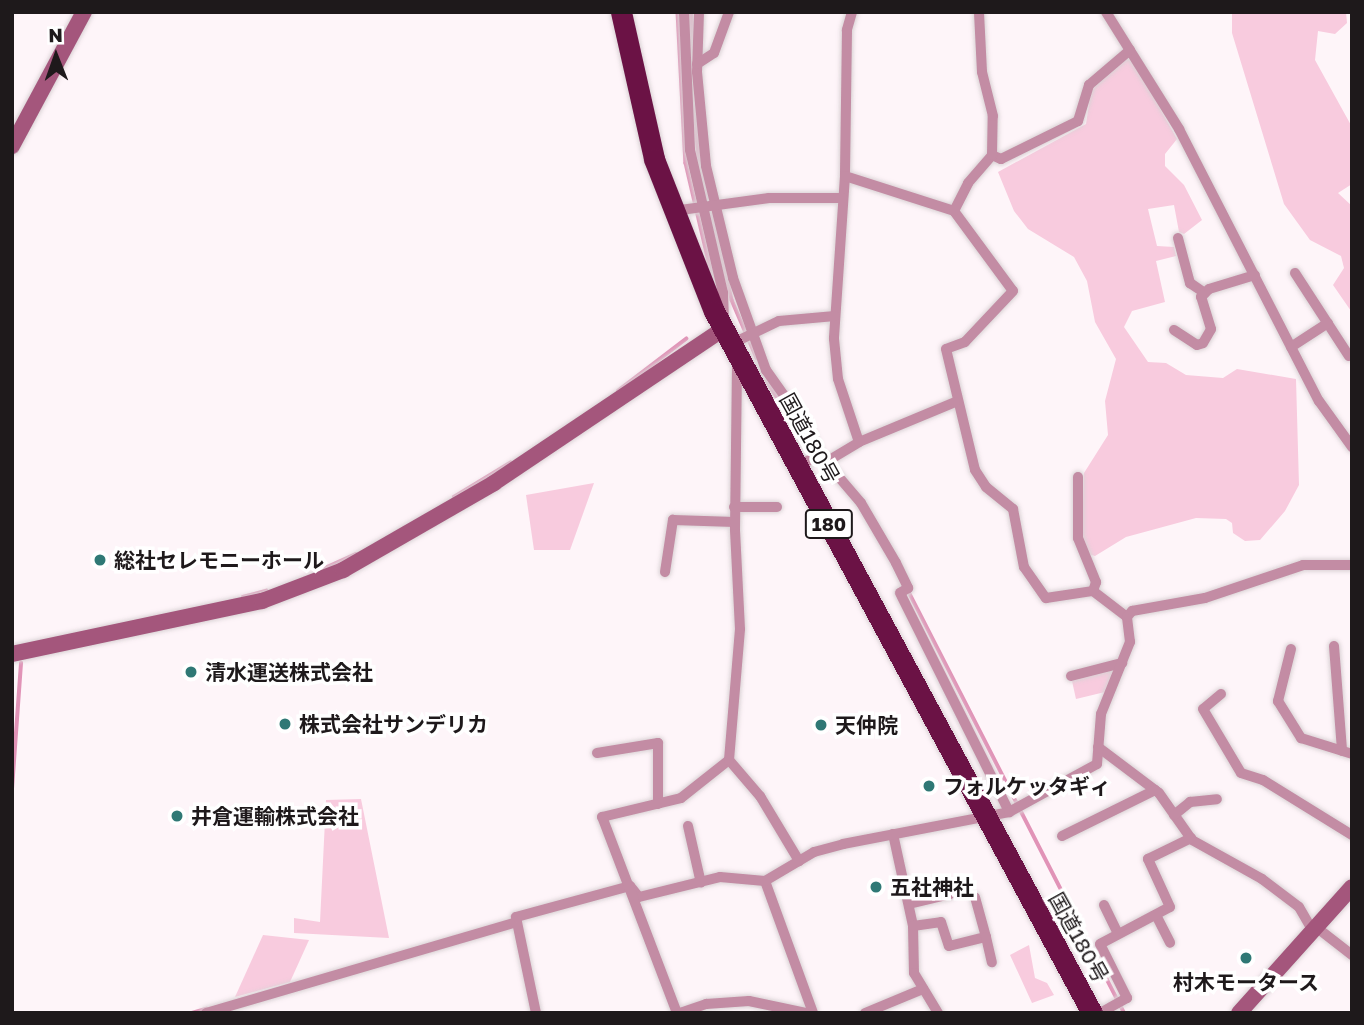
<!DOCTYPE html>
<html>
<head>
<meta charset="utf-8">
<style>
	body { margin:0 }
	#map { position:relative; width:1364px; height:1025px; overflow:hidden; background:#fef5f9; font-family:"Golos Text","Noto Sans JP",sans-serif }
	div>[style] { position:absolute }
	[style*='--x'] { left:calc(var(--x)*1px); top:calc(var(--y)*1px); width:calc(var(--w)*1px); rotate:calc(var(--a)*1deg) }
	.green>* { inset:0; background:#f8cbde }
	.stream>* { height:3.5px; margin:-1.75px; padding:0 1.75px; transform-origin:1.75px; border-radius:1.75px; background:#e193b7 }
	.roads { filter:drop-shadow(0 0 2px #dad2d5) drop-shadow(0 0 2px #dad2d5) }
	.street>* { height:10px; margin:-5px; padding:0 5px; transform-origin:5px; border-radius:5px; background:#c38ca4 }
	.secondary>* { height:16px; margin:-8px; padding:0 8px; transform-origin:8px; border-radius:8px; background:#a4567c }
	.highway>* { height:21px; margin:-10.5px; padding:0 10.5px; transform-origin:10.5px; border-radius:10.5px; background:#6b1245 }
	.dots>* { width:19px; height:19px; translate:-50% -50%; box-sizing:border-box; border:4px solid #fff; border-radius:50% }
	span { translate:-50% -50%; white-space:nowrap; text-align:center; line-height:1.15; -webkit-text-stroke:7px #fff; paint-order:stroke }
	.shield-label span { padding:2px 5px; background:#fff; border:2px solid; border-radius:5px; -webkit-text-stroke-width:0 }
	.shield-label { font-size:19px; color:#1e191b; font-weight:700 }
	.street-label { font-size:21px; color:#1e191b }
	.poi-label { font-size:21px; color:#1e191b; font-weight:700 }
	.left { translate:0 -50%; text-align:left }
	.frame { position:absolute; inset:0; border:14px solid #1e191b; pointer-events:none }
	.north { position:absolute; left:21px; top:21px; width:70px; height:70px; -webkit-text-stroke:5px #fff; paint-order:stroke; rotate:359deg; font-size:19px; font-weight:700; line-height:28px; text-align:center; color:#1e191b }
	.north::after { content:''; display:block; margin:auto; width:24px; height:32px; background:#1e191b; clip-path:polygon(50% 0,100% 100%,50% 72%,0 100%) }
</style>
</head>
<body>
<div id="map">
	<div class="green">
		<div style="clip-path:polygon(1232px 12px,1346px 12px,1347px 23px,1335px 34px,1318px 31px,1315px 60px,1352px 127px,1352px 184px,1338px 193px,1352px 206px,1351px 311px,1333px 285px,1344px 268px,1341px 256px,1310px 240px,1284px 204px,1232px 33px)"></div>
		<div style="clip-path:polygon(1127px 58px,1136px 66px,1177px 139px,1165px 154px,1165px 166px,1184px 185px,1202px 220px,1184px 234px,1179px 232px,1174px 205px,1148px 209px,1157px 246px,1174px 247px,1176px 256px,1156px 261px,1165px 302px,1132px 311px,1124px 327px,1148px 362px,1166px 363px,1186px 375px,1223px 378px,1237px 369px,1296px 379px,1299px 485px,1285px 511px,1260px 540px,1245px 541px,1233px 533px,1232px 523px,1226px 519px,1196px 518px,1126px 537px,1095px 556px,1088px 554px,1082px 533px,1084px 473px,1108px 435px,1105px 401px,1116px 359px,1095px 322px,1087px 281px,1074px 257px,1028px 229px,1014px 211px,998px 172px,1086px 124px,1091px 90px)"></div>
		<div style="clip-path:polygon(594px 483px,570px 550px,534px 550px,526px 495px)"></div>
		<div style="clip-path:polygon(1117px 669px,1105px 692px,1076px 699px,1072px 681px)"></div>
		<div style="clip-path:polygon(361px 799px,389px 938px,294px 933px,294px 918px,320px 922px,326px 800px)"></div>
		<div style="clip-path:polygon(263px 935px,309px 940px,290px 982px,235px 997px)"></div>
		<div style="clip-path:polygon(1029px 945px,1035px 978px,1047px 983px,1054px 995px,1032px 1003px,1010px 955px)"></div>
	</div>
	<div class="stream">
		<div style="--x:678;--y:12;--w:151;--a:87"></div>
		<div style="--x:686;--y:163;--w:119;--a:76.9"></div>
		<div style="--x:691;--y:59;--w:47;--a:-90"></div>
		<div style="--x:692;--y:77;--w:82;--a:85.1"></div>
		<div style="--x:699;--y:159;--w:145;--a:76.8"></div>
		<div style="--x:732;--y:300;--w:63;--a:66.7"></div>
		<div style="--x:767;--y:381;--w:58;--a:57.7"></div>
		<div style="--x:618;--y:391;--w:86;--a:-37.4"></div>
		<div style="--x:454;--y:497;--w:66;--a:-31.3"></div>
		<div style="--x:325;--y:568;--w:34;--a:-24"></div>
		<div style="--x:909;--y:592;--w:473;--a:62.9"></div>
		<div style="--x:243;--y:597;--w:24;--a:-15"></div>
		<div style="--x:12;--y:789;--w:126;--a:-85.9"></div>
		<div style="--x:192;--y:1013;--w:15;--a:-16"></div>
	</div>
	<div class="roads">
		<div class="street">
			<div style="--x:684;--y:12;--w:138;--a:87.5"></div>
			<div style="--x:690;--y:150;--w:147;--a:77"></div>
			<div style="--x:723;--y:293;--w:30;--a:88"></div>
			<div style="--x:699;--y:12;--w:60;--a:91.9"></div>
			<div style="--x:697;--y:72;--w:94;--a:84.5"></div>
			<div style="--x:706;--y:166;--w:115;--a:76.4"></div>
			<div style="--x:733;--y:278;--w:98;--a:70.3"></div>
			<div style="--x:766;--y:370;--w:71;--a:54.7"></div>
			<div style="--x:807;--y:428;--w:31;--a:65"></div>
			<div style="--x:852;--y:12;--w:19;--a:106"></div>
			<div style="--x:847;--y:30;--w:146;--a:90.8"></div>
			<div style="--x:845;--y:176;--w:163;--a:93.9"></div>
			<div style="--x:834;--y:339;--w:40;--a:84.3"></div>
			<div style="--x:838;--y:379;--w:66;--a:71.6"></div>
			<div style="--x:1106;--y:12;--w:138;--a:58"></div>
			<div style="--x:1179;--y:129;--w:306;--a:62.8"></div>
			<div style="--x:1319;--y:401;--w:57;--a:54.3"></div>
			<div style="--x:697;--y:64;--w:20;--a:-33"></div>
			<div style="--x:714;--y:53;--w:44;--a:-69.9"></div>
			<div style="--x:992;--y:155;--w:10;--a:24"></div>
			<div style="--x:1001;--y:159;--w:86;--a:-26.3"></div>
			<div style="--x:1078;--y:121;--w:38;--a:-73"></div>
			<div style="--x:1089;--y:85;--w:54;--a:-40.5"></div>
			<div style="--x:845;--y:176;--w:114;--a:17.8"></div>
			<div style="--x:954;--y:211;--w:99;--a:53.6"></div>
			<div style="--x:1013;--y:291;--w:70;--a:133.3"></div>
			<div style="--x:965;--y:342;--w:20;--a:160"></div>
			<div style="--x:946;--y:349;--w:124;--a:76.5"></div>
			<div style="--x:975;--y:470;--w:20;--a:57"></div>
			<div style="--x:986;--y:487;--w:35;--a:39"></div>
			<div style="--x:1013;--y:509;--w:59;--a:79.3"></div>
			<div style="--x:1024;--y:567;--w:38;--a:55"></div>
			<div style="--x:1046;--y:598;--w:48;--a:-8.5"></div>
			<div style="--x:1093;--y:591;--w:43;--a:37.4"></div>
			<div style="--x:673;--y:211;--w:97;--a:-7.7"></div>
			<div style="--x:769;--y:198;--w:74;--a:0"></div>
			<div style="--x:954;--y:211;--w:31;--a:-63"></div>
			<div style="--x:968;--y:183;--w:37;--a:-49"></div>
			<div style="--x:992;--y:155;--w:39;--a:-89"></div>
			<div style="--x:993;--y:116;--w:45;--a:-104"></div>
			<div style="--x:982;--y:72;--w:60;--a:-92.9"></div>
			<div style="--x:1178;--y:238;--w:47;--a:75.1"></div>
			<div style="--x:1190;--y:283;--w:18;--a:34"></div>
			<div style="--x:1295;--y:273;--w:99;--a:57"></div>
			<div style="--x:1174;--y:330;--w:27;--a:33"></div>
			<div style="--x:1197;--y:345;--w:6;--a:-18"></div>
			<div style="--x:1203;--y:343;--w:16;--a:-60"></div>
			<div style="--x:1211;--y:329;--w:34;--a:-107"></div>
			<div style="--x:1201;--y:297;--w:11;--a:-45"></div>
			<div style="--x:1209;--y:289;--w:48;--a:-16.9"></div>
			<div style="--x:731;--y:344;--w:53;--a:-25.6"></div>
			<div style="--x:779;--y:321;--w:56;--a:-5.1"></div>
			<div style="--x:1291;--y:347;--w:44;--a:-33"></div>
			<div style="--x:826;--y:462;--w:54;--a:49.5"></div>
			<div style="--x:861;--y:503;--w:69;--a:59.7"></div>
			<div style="--x:896;--y:563;--w:28;--a:64"></div>
			<div style="--x:908;--y:588;--w:9;--a:148"></div>
			<div style="--x:900;--y:593;--w:245;--a:63.5"></div>
			<div style="--x:797;--y:465;--w:25;--a:-21"></div>
			<div style="--x:820;--y:456;--w:8;--a:45"></div>
			<div style="--x:826;--y:462;--w:39;--a:-31"></div>
			<div style="--x:859;--y:442;--w:104;--a:-22.6"></div>
			<div style="--x:1078;--y:477;--w:61;--a:90"></div>
			<div style="--x:1078;--y:538;--w:48;--a:67.8"></div>
			<div style="--x:1096;--y:582;--w:9;--a:108"></div>
			<div style="--x:734;--y:507;--w:43;--a:0"></div>
			<div style="--x:665;--y:572;--w:53;--a:-81.3"></div>
			<div style="--x:673;--y:520;--w:62;--a:1.8"></div>
			<div style="--x:1334;--y:646;--w:105;--a:85.6"></div>
			<div style="--x:1291;--y:649;--w:54;--a:104"></div>
			<div style="--x:1278;--y:701;--w:44;--a:58.1"></div>
			<div style="--x:1301;--y:738;--w:53;--a:17.4"></div>
			<div style="--x:1071;--y:676;--w:53;--a:-14.3"></div>
			<div style="--x:1221;--y:694;--w:23;--a:140"></div>
			<div style="--x:1203;--y:709;--w:74;--a:59.3"></div>
			<div style="--x:1241;--y:773;--w:23;--a:18"></div>
			<div style="--x:1263;--y:780;--w:105;--a:31.7"></div>
			<div style="--x:1098;--y:747;--w:76;--a:37"></div>
			<div style="--x:1159;--y:793;--w:57;--a:54.9"></div>
			<div style="--x:1192;--y:840;--w:80;--a:29.1"></div>
			<div style="--x:1262;--y:879;--w:46;--a:37.1"></div>
			<div style="--x:1299;--y:907;--w:28;--a:60"></div>
			<div style="--x:597;--y:753;--w:62;--a:-9.3"></div>
			<div style="--x:658;--y:743;--w:61;--a:90"></div>
			<div style="--x:729;--y:760;--w:48;--a:49.3"></div>
			<div style="--x:760;--y:796;--w:76;--a:59"></div>
			<div style="--x:1174;--y:815;--w:21;--a:-39"></div>
			<div style="--x:1190;--y:802;--w:27;--a:-6"></div>
			<div style="--x:688;--y:826;--w:58;--a:77.2"></div>
			<div style="--x:893;--y:834;--w:94;--a:77.7"></div>
			<div style="--x:913;--y:926;--w:47;--a:88.8"></div>
			<div style="--x:914;--y:973;--w:47;--a:59"></div>
			<div style="--x:1062;--y:836;--w:104;--a:-26.3"></div>
			<div style="--x:765;--y:881;--w:140;--a:70"></div>
			<div style="--x:630;--y:886;--w:14;--a:51"></div>
			<div style="--x:639;--y:897;--w:83;--a:-13.9"></div>
			<div style="--x:720;--y:877;--w:45;--a:5.1"></div>
			<div style="--x:765;--y:881;--w:57;--a:-30.6"></div>
			<div style="--x:814;--y:852;--w:30;--a:-15"></div>
			<div style="--x:843;--y:844;--w:169;--a:-10.9"></div>
			<div style="--x:1009;--y:812;--w:100;--a:-28.6"></div>
			<div style="--x:1097;--y:764;--w:50;--a:-85.4"></div>
			<div style="--x:1101;--y:714;--w:78;--a:-68.1"></div>
			<div style="--x:1130;--y:642;--w:25;--a:-97"></div>
			<div style="--x:1127;--y:617;--w:8;--a:-50"></div>
			<div style="--x:1132;--y:611;--w:74;--a:-10.1"></div>
			<div style="--x:1205;--y:598;--w:103;--a:-18.6"></div>
			<div style="--x:1303;--y:565;--w:49;--a:0"></div>
			<div style="--x:909;--y:904;--w:42;--a:-13.7"></div>
			<div style="--x:1104;--y:905;--w:32;--a:64"></div>
			<div style="--x:1156;--y:915;--w:31;--a:63"></div>
			<div style="--x:913;--y:926;--w:28;--a:-8"></div>
			<div style="--x:941;--y:922;--w:25;--a:72"></div>
			<div style="--x:949;--y:946;--w:38;--a:-14"></div>
			<div style="--x:986;--y:937;--w:41;--a:-105.4"></div>
			<div style="--x:1316;--y:927;--w:46;--a:37.9"></div>
			<div style="--x:986;--y:937;--w:26;--a:77"></div>
			<div style="--x:206;--y:1013;--w:324;--a:-16.3"></div>
			<div style="--x:536;--y:1013;--w:98;--a:-101.8"></div>
			<div style="--x:516;--y:917;--w:118;--a:-15.2"></div>
			<div style="--x:677;--y:1013;--w:210;--a:-110.9"></div>
			<div style="--x:602;--y:817;--w:81;--a:-13.5"></div>
			<div style="--x:681;--y:798;--w:61;--a:-38.4"></div>
			<div style="--x:729;--y:760;--w:131;--a:-85.2"></div>
			<div style="--x:740;--y:629;--w:100;--a:-92.9"></div>
			<div style="--x:735;--y:529;--w:167;--a:-89.3"></div>
			<div style="--x:680;--y:1013;--w:28;--a:-19"></div>
			<div style="--x:706;--y:1004;--w:43;--a:-4"></div>
			<div style="--x:749;--y:1001;--w:58;--a:11.9"></div>
			<div style="--x:865;--y:1013;--w:63;--a:-22.5"></div>
			<div style="--x:1100;--y:1013;--w:31;--a:-29"></div>
			<div style="--x:1127;--y:998;--w:60;--a:-116.6"></div>
			<div style="--x:1100;--y:944;--w:79;--a:-27.9"></div>
			<div style="--x:1170;--y:907;--w:53;--a:-114.6"></div>
			<div style="--x:1148;--y:859;--w:48;--a:-26"></div>
		</div>
		<div class="secondary">
			<div style="--x:12;--y:146;--w:152;--a:-61.8"></div>
			<div style="--x:12;--y:654;--w:256;--a:-12"></div>
			<div style="--x:262;--y:601;--w:87;--a:-20.9"></div>
			<div style="--x:343;--y:570;--w:174;--a:-29.9"></div>
			<div style="--x:494;--y:483;--w:276;--a:-33.9"></div>
			<div style="--x:1239;--y:1013;--w:169;--a:-48.1"></div>
		</div>
		<div class="highway">
			<div style="--x:621;--y:12;--w:151;--a:77.3"></div>
			<div style="--x:654;--y:159;--w:163;--a:68.5"></div>
			<div style="--x:714;--y:311;--w:797;--a:61.7"></div>
		</div>
	</div>
	<div class="dots">
		<div style="left:100px;top:560px;background:#2f7875"></div>
		<div style="left:191px;top:672px;background:#2f7875"></div>
		<div style="left:285px;top:724px;background:#2f7875"></div>
		<div style="left:821px;top:725px;background:#2f7875"></div>
		<div style="left:929px;top:786px;background:#2f7875"></div>
		<div style="left:177px;top:816px;background:#2f7875"></div>
		<div style="left:876px;top:887px;background:#2f7875"></div>
		<div style="left:1246px;top:958px;background:#2f7875"></div>
	</div>
	<div class="shield-label">
		<span style="left:829px;top:524px">180</span>
	</div>
	<div class="street-label">
		<span style="left:810px;top:438px;rotate:61deg">国道180号</span>
		<span style="left:1079px;top:937px;rotate:61deg">国道180号</span>
	</div>
	<div class="poi-label">
		<span class="left" style="left:114px;top:560px">総社セレモニーホール</span>
		<span class="left" style="left:205px;top:672px">清水運送株式会社</span>
		<span class="left" style="left:299px;top:724px">株式会社サンデリカ</span>
		<span class="left" style="left:835px;top:725px">天仲院</span>
		<span class="left" style="left:943px;top:786px">フォルケッタギィ</span>
		<span class="left" style="left:191px;top:816px">井倉運輸株式会社</span>
		<span class="left" style="left:890px;top:887px">五社神社</span>
		<span style="left:1246px;top:982px">村木モータース</span>
	</div>
	<div class="frame"></div>
	<div class="north">N</div>
</div>
</body>
</html>
